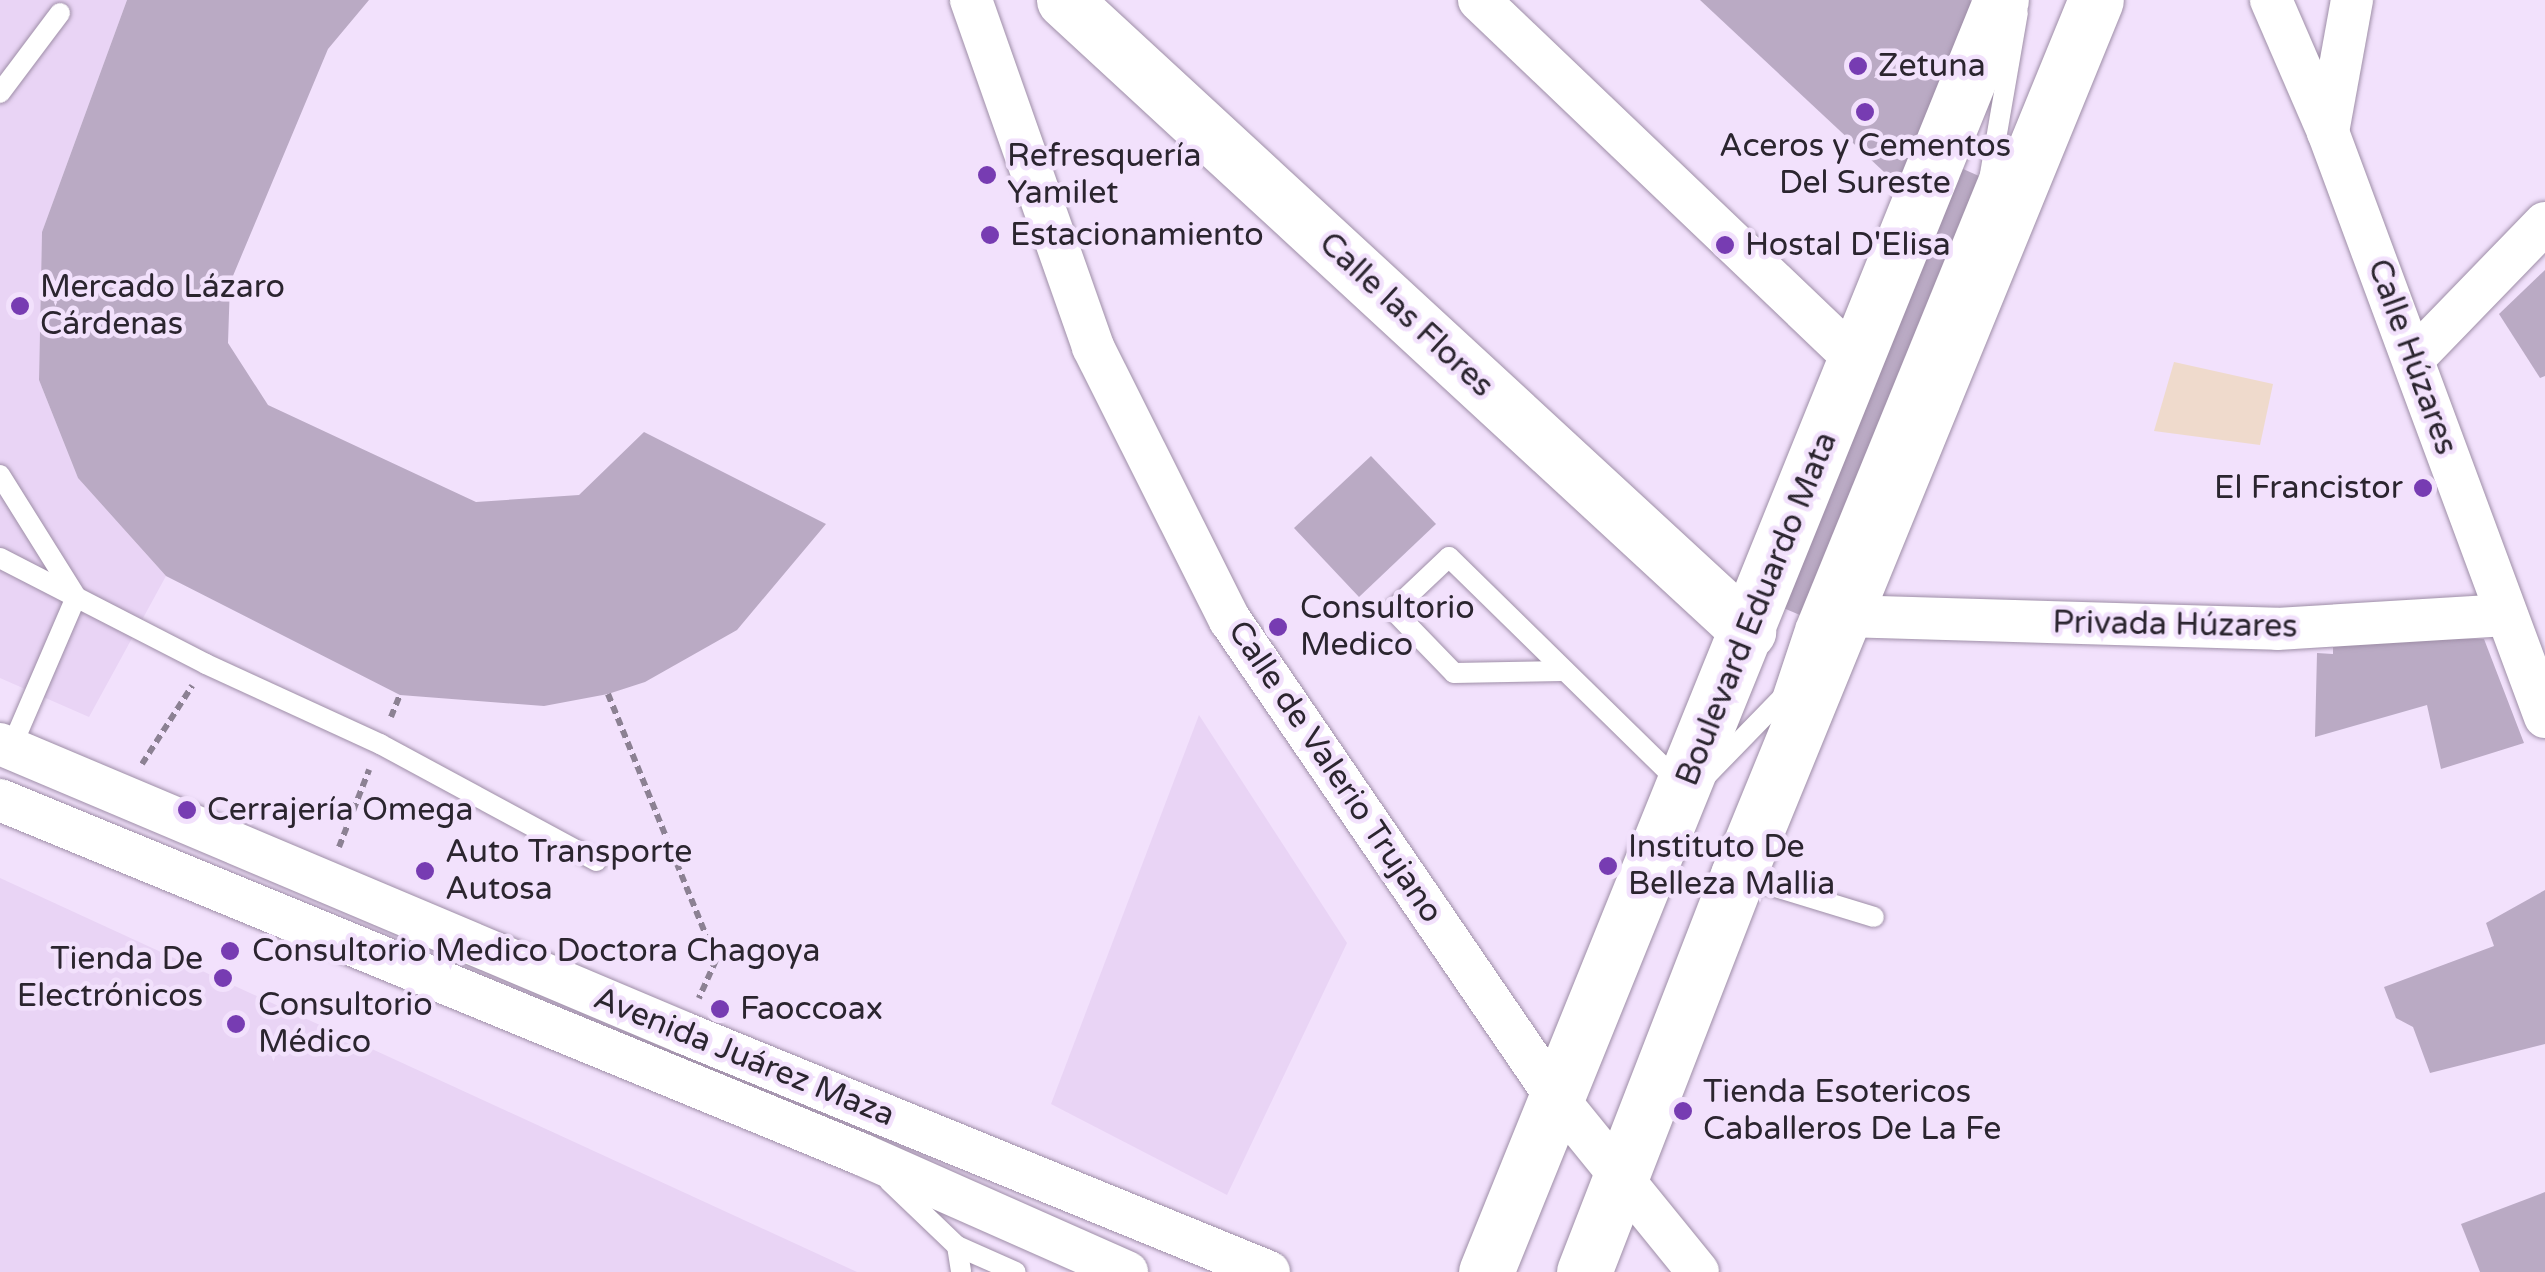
<!DOCTYPE html>
<html>
<head>
<meta charset="utf-8">
<style>
	body { margin:0 }
	#map { position:relative; width:2545px; height:1272px; overflow:hidden; background:#f2e1fc; font-family:"Varela Round",sans-serif }
	div>[style] { position:absolute }
	[style*='--x'] { left:calc(var(--x)*1px); top:calc(var(--y)*1px); width:calc(var(--w)*1px); rotate:calc(var(--a)*1deg) }
	.built>* { inset:0; background:#e9d4f5 }
	.industrial>* { inset:0; background:#efdacc }
	.building>* { inset:0; background:#baaac4 }
	.path>* { height:6px; margin-top:-3px; transform-origin:0; background:repeating-linear-gradient(90deg,#8c8193 0 8px,transparent 0 13px) }
	.roads { filter:drop-shadow(0 0 2px #9e8ea7) drop-shadow(0 0 2px #9e8ea7) }
	.lane>* { height:20px; margin:-10px; padding:0 10px; transform-origin:10px; border-radius:10px; background:#fff }
	.street>* { height:42px; margin:-21px; padding:0 21px; transform-origin:21px; border-radius:21px; background:#fff }
	.secondary>* { height:55px; margin:-27.5px; padding:0 27.5px; transform-origin:27.5px; border-radius:27.5px; background:#fff }
	.dots>* { width:28px; height:28px; translate:-50% -50%; box-sizing:border-box; border:5px solid #f2e1fc; border-radius:50% }
	span { translate:-50% -50%; white-space:nowrap; text-align:center; line-height:1.15; -webkit-text-stroke:9px #f2e1fc; paint-order:stroke }
	.poi-label { font-size:32px; color:#2b252f }
	.left { translate:0 -50%; text-align:left }
	.right { translate:-100% -50%; text-align:right }
	.street-label { font-size:32px; color:#2b252f }
</style>
</head>
<body>
<div id="map">
	<div class="built">
		<div style="clip-path:polygon(0 0,127px 0,42px 232px,39px 380px,78px 478px,166px 576px,89px 717px,0 678px)"></div>
		<div style="clip-path:polygon(1199px 715px,1347px 943px,1227px 1195px,1051px 1104px)"></div>
		<div style="clip-path:polygon(0 878px,857px 1272px,0 1272px)"></div>
	</div>
	<div class="industrial">
		<div style="clip-path:polygon(2174px 362px,2273px 384px,2260px 445px,2154px 431px)"></div>
	</div>
	<div class="building">
		<div style="clip-path:polygon(127px 0,369px 0,328px 49px,230px 283px,228px 343px,268px 405px,476px 502px,579px 495px,644px 432px,826px 524px,737px 630px,645px 682px,608px 694px,544px 706px,400px 695px,166px 576px,78px 478px,39px 380px,42px 232px)"></div>
		<div style="clip-path:polygon(1700px 0,1970px 0,1972px 2px,1898px 185px)"></div>
		<div style="clip-path:polygon(1945px 161px,1988px 180px,1807px 618px,1764px 600px)"></div>
		<div style="clip-path:polygon(2545px 270px,2545px 376px,2540px 378px,2499px 314px)"></div>
		<div style="clip-path:polygon(1371px 456px,1436px 524px,1359px 597px,1294px 528px)"></div>
		<div style="clip-path:polygon(2333px 636px,2484px 639px,2524px 743px,2441px 769px,2427px 705px,2315px 737px,2317px 653px,2333px 654px)"></div>
		<div style="clip-path:polygon(2545px 890px,2545px 1044px,2430px 1073px,2413px 1027px,2396px 1018px,2384px 987px,2494px 946px,2486px 923px)"></div>
		<div style="clip-path:polygon(2545px 1192px,2545px 1272px,2480px 1272px,2461px 1224px)"></div>
	</div>
	<div class="path">
		<div style="--x:608;--y:694;--w:287;--a:67.9"></div>
		<div style="--x:716;--y:960;--w:42;--a:114.1"></div>
		<div style="--x:391;--y:717;--w:24;--a:-68"></div>
		<div style="--x:142;--y:764;--w:93;--a:-57.3"></div>
		<div style="--x:339;--y:847;--w:83;--a:-68.7"></div>
	</div>
	<div class="roads">
		<div class="lane">
			<div style="--x:0;--y:93;--w:100;--a:-53.1"></div>
			<div style="--x:0;--y:475;--w:142;--a:58"></div>
			<div style="--x:0;--y:558;--w:232;--a:27.2"></div>
			<div style="--x:206;--y:664;--w:192;--a:24.7"></div>
			<div style="--x:380;--y:744;--w:246;--a:28.4"></div>
			<div style="--x:1563;--y:671;--w:109;--a:178.9"></div>
			<div style="--x:1454;--y:673;--w:88;--a:-134.1"></div>
			<div style="--x:1393;--y:610;--w:77;--a:-43.4"></div>
			<div style="--x:1449;--y:557;--w:323;--a:44.4"></div>
			<div style="--x:11;--y:748;--w:164;--a:-66.7"></div>
			<div style="--x:1707;--y:775;--w:107;--a:-45.8"></div>
			<div style="--x:1782;--y:698;--w:76;--a:-71.6"></div>
			<div style="--x:1806;--y:626;--w:488;--a:-67.8"></div>
			<div style="--x:1990;--y:174;--w:164;--a:-80.2"></div>
			<div style="--x:1740;--y:876;--w:140;--a:17"></div>
			<div style="--x:889;--y:1181;--w:94;--a:43.7"></div>
			<div style="--x:957;--y:1246;--w:64;--a:23.8"></div>
			<div style="--x:957;--y:1246;--w:26;--a:81"></div>
		</div>
		<div class="street">
			<div style="--x:971;--y:0;--w:368;--a:70.6"></div>
			<div style="--x:1093;--y:347;--w:305;--a:63.4"></div>
			<div style="--x:1230;--y:620;--w:578;--a:55.65"></div>
			<div style="--x:1556;--y:1097;--w:225;--a:50.9"></div>
			<div style="--x:1479;--y:0;--w:523;--a:43.68"></div>
			<div style="--x:2271;--y:0;--w:144;--a:66.6"></div>
			<div style="--x:2328;--y:132;--w:624;--a:69.65"></div>
			<div style="--x:2328;--y:132;--w:134;--a:-79.7"></div>
			<div style="--x:2414;--y:358;--w:188;--a:-45.9"></div>
			<div style="--x:1844;--y:616;--w:433;--a:1.7"></div>
			<div style="--x:2277;--y:629;--w:230;--a:-3.5"></div>
			<div style="--x:0;--y:744;--w:743;--a:22.9"></div>
			<div style="--x:684;--y:1033;--w:632;--a:22.22"></div>
			<div style="--x:0;--y:800;--w:933;--a:22.36"></div>
			<div style="--x:863;--y:1155;--w:289;--a:23.9"></div>
		</div>
		<div class="secondary">
			<div style="--x:1064;--y:0;--w:931;--a:42.69"></div>
			<div style="--x:1486;--y:1272;--w:1372;--a:-67.96"></div>
			<div style="--x:1584;--y:1272;--w:426;--a:-68.8"></div>
			<div style="--x:1738;--y:875;--w:945;--a:-67.75"></div>
		</div>
	</div>
	<div class="dots">
		<div style="left:1858px;top:66px;background:#773cb2"></div>
		<div style="left:1865px;top:112px;background:#773cb2"></div>
		<div style="left:987px;top:175px;background:#773cb2"></div>
		<div style="left:990px;top:235px;background:#773cb2"></div>
		<div style="left:1725px;top:245px;background:#773cb2"></div>
		<div style="left:20px;top:306px;background:#773cb2"></div>
		<div style="left:2423px;top:488px;background:#773cb2"></div>
		<div style="left:1278px;top:627px;background:#773cb2"></div>
		<div style="left:187px;top:810px;background:#773cb2"></div>
		<div style="left:1608px;top:866px;background:#773cb2"></div>
		<div style="left:425px;top:871px;background:#773cb2"></div>
		<div style="left:230px;top:951px;background:#773cb2"></div>
		<div style="left:223px;top:978px;background:#773cb2"></div>
		<div style="left:720px;top:1009px;background:#773cb2"></div>
		<div style="left:236px;top:1024px;background:#773cb2"></div>
		<div style="left:1683px;top:1111px;background:#773cb2"></div>
	</div>
	<div class="poi-label">
		<span class="left" style="left:1878px;top:66px">Zetuna</span>
		<span style="left:1865px;top:165px">Aceros y Cementos<br>Del Sureste</span>
		<span class="left" style="left:1007px;top:175px">Refresquería<br>Yamilet</span>
		<span class="left" style="left:1010px;top:235px">Estacionamiento</span>
		<span class="left" style="left:1745px;top:245px">Hostal D'Elisa</span>
		<span class="left" style="left:40px;top:306px">Mercado Lázaro<br>Cárdenas</span>
		<span class="right" style="left:2403px;top:488px">El Francistor</span>
		<span class="left" style="left:1300px;top:627px">Consultorio<br>Medico</span>
		<span class="left" style="left:207px;top:810px">Cerrajería Omega</span>
		<span class="left" style="left:1628px;top:866px">Instituto De<br>Belleza Mallia</span>
		<span class="left" style="left:445px;top:871px">Auto Transporte<br>Autosa</span>
		<span class="left" style="left:252px;top:951px">Consultorio Medico Doctora Chagoya</span>
		<span class="right" style="left:203px;top:978px">Tienda De<br>Electrónicos</span>
		<span class="left" style="left:258px;top:1024px">Consultorio<br>Médico</span>
		<span class="left" style="left:740px;top:1009px">Faoccoax</span>
		<span class="left" style="left:1703px;top:1111px">Tienda Esotericos<br>Caballeros De La Fe</span>
	</div>
	<div class="street-label">
		<span style="left:1406px;top:315px;rotate:43deg">Calle las Flores</span>
		<span style="left:2412px;top:357px;rotate:70deg">Calle Húzares</span>
		<span style="left:1757px;top:609px;rotate:-68deg">Boulevard Eduardo Mata</span>
		<span style="left:2175px;top:625px;rotate:1deg">Privada Húzares</span>
		<span style="left:1335px;top:772px;rotate:56deg">Calle de Valerio Trujano</span>
		<span style="left:744px;top:1057px;rotate:22deg">Avenida Juárez Maza</span>
	</div>
</div>
</body>
</html>
